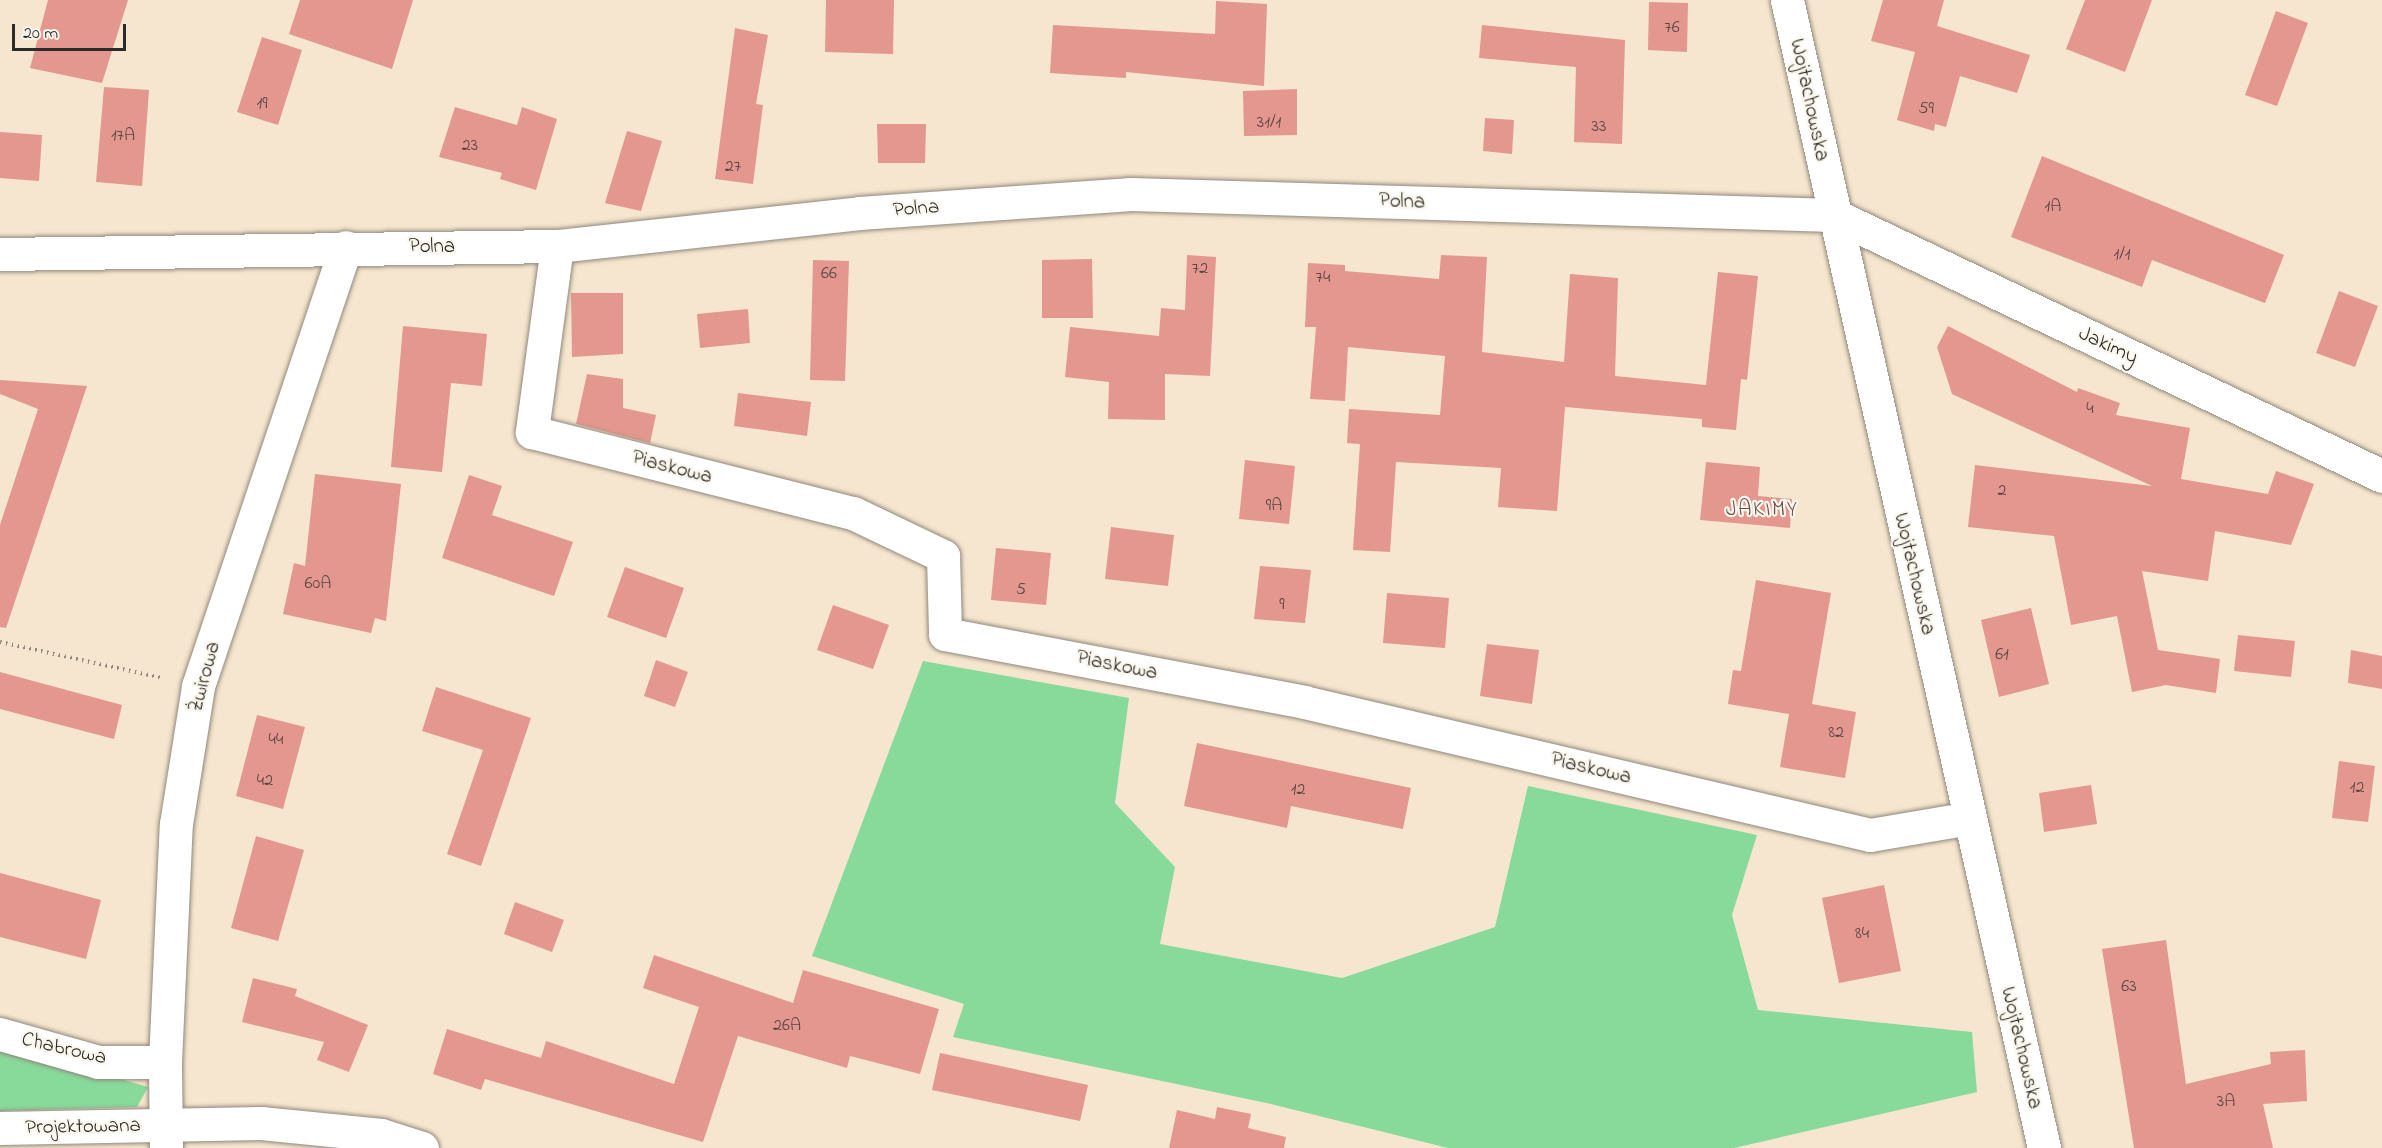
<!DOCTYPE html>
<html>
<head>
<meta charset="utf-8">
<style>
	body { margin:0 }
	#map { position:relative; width:2382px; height:1148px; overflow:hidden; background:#f6e6cf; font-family:"Indie Flower",sans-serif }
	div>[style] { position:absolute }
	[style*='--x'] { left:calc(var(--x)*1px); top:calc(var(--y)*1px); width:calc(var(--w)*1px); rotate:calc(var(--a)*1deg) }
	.green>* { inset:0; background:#88da9b }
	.building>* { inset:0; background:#e3978e }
	.path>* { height:4px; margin-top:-2px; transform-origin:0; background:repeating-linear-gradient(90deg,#90887d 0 1.5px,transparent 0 6px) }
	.roads { filter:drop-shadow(0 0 2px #90887d) drop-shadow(0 0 2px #90887d) }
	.street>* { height:33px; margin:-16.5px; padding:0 16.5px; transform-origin:16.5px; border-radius:16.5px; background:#fff }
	span { translate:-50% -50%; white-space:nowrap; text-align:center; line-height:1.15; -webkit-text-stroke:4.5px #fbf7ec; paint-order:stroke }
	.number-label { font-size:18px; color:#594644 }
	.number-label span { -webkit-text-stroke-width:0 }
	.street-label { font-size:21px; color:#2b2b2b }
	.neighbourhood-label { font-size:22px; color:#6b514e; letter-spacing:1.5px }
	.scale { position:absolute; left:12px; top:24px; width:114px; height:27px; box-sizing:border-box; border:3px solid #2b2b2b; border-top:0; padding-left:8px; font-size:18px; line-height:21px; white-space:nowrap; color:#2b2b2b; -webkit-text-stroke:4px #fbf7ec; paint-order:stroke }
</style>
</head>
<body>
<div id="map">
	<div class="green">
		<div style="clip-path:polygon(923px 661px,1129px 698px,1115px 803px,1175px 867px,1160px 944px,1342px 978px,1495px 927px,1528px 786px,1757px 835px,1732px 915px,1758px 1010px,1972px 1032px,1977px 1092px,1734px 1148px,1448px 1148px,1271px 1104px,953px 1037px,964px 1004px,812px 956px)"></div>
		<div style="clip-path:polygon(0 1044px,148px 1087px,137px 1107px,0 1111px)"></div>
	</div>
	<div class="building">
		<div style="clip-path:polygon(48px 0,128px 0,102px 83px,30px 68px)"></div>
		<div style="clip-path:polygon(300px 0,413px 0,392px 69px,289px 34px)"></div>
		<div style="clip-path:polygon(826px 0,894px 0,893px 54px,825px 52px)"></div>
		<div style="clip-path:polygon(1883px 0,1944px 0,1937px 26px,2030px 55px,2017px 93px,1960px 76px,1946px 127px,1935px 124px,1934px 131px,1897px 120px,1915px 52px,1871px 41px)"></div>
		<div style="clip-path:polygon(2085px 0,2152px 0,2125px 72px,2066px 49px)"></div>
		<div style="clip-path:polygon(1216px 1px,1267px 4px,1264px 86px,1126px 72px,1126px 78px,1050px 73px,1053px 25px,1215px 34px)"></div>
		<div style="clip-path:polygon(1649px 2px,1688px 3px,1687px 52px,1648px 50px)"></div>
		<div style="clip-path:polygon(2276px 11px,2308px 23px,2277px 106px,2245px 95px)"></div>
		<div style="clip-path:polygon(1482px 25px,1625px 40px,1622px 144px,1574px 142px,1576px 67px,1479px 58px)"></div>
		<div style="clip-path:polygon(735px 28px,768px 35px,756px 104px,763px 105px,753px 184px,715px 179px)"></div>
		<div style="clip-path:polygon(262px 37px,302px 50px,278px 125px,237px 112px)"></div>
		<div style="clip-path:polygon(104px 87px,149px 90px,142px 186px,96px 182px)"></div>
		<div style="clip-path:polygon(1297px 89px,1297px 135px,1244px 136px,1243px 91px)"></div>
		<div style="clip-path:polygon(455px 107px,517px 125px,522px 107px,557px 119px,536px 190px,500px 179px,502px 173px,439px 157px)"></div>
		<div style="clip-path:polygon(1485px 118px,1514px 120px,1512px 154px,1483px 151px)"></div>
		<div style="clip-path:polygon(877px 124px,926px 124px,925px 163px,878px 163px)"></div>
		<div style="clip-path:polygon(627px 131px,662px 141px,641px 211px,605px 203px)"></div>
		<div style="clip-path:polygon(0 132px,42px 135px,39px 181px,0 178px)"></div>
		<div style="clip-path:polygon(2042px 156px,2284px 255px,2265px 303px,2152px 260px,2142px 287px,2011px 237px)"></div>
		<div style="clip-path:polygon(1187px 255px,1216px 257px,1210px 376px,1165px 374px,1165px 420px,1108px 419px,1109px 382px,1065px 377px,1070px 327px,1159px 336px,1161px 308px,1185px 310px)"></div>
		<div style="clip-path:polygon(1441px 255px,1487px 257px,1482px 352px,1564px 362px,1570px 274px,1618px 278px,1615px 376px,1706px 385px,1718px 272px,1758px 276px,1747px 380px,1741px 379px,1736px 430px,1702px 427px,1702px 419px,1565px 407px,1557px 511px,1498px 507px,1501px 468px,1396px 462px,1390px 552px,1353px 550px,1360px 444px,1347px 443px,1349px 409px,1440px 415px,1445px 356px,1348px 347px,1345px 401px,1310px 399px,1316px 327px,1305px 327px,1308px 263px,1345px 265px,1345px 271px,1439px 279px)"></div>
		<div style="clip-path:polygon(1092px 259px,1093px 318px,1042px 318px,1042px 260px)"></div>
		<div style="clip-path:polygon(813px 260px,849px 261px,845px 381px,810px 380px)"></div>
		<div style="clip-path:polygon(2339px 291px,2378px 306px,2355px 367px,2316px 353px)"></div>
		<div style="clip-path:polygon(571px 293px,623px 293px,623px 354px,572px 357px)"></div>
		<div style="clip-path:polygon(748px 309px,750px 343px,700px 348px,697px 314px)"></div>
		<div style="clip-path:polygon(403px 326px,487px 334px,482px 386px,451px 383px,442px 472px,391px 467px)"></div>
		<div style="clip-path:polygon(1948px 326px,2077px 392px,2078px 388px,2120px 403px,2116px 415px,2190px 428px,2181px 479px,2268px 494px,2276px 471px,2314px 484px,2291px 545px,2215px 531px,2208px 581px,2142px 571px,2158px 650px,2220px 659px,2216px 693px,2166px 685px,2132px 692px,2117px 616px,2071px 625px,2054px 536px,1968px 527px,1975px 465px,2152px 486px,1952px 394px,1937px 347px)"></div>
		<div style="clip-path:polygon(587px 374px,623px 379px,623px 408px,656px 415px,650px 443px,576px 424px)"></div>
		<div style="clip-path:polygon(0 380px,87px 386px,6px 628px,0 627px,0 525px,38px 409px,0 394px)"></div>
		<div style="clip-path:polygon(738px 393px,811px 402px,807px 436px,734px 426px)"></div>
		<div style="clip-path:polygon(1245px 460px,1295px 466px,1289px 524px,1239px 519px)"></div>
		<div style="clip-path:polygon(1706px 462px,1760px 467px,1758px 496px,1792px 499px,1790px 528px,1700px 520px)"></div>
		<div style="clip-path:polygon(315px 474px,401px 484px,386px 621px,375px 618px,371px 633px,283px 614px,294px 563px,305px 566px)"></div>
		<div style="clip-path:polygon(469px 475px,502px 486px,492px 515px,573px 542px,554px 596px,442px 558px)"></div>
		<div style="clip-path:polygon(1111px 527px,1174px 535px,1168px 586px,1105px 579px)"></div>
		<div style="clip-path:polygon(996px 548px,1051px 553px,1046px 605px,991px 600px)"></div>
		<div style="clip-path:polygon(1260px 566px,1311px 570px,1305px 623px,1254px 619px)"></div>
		<div style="clip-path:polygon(625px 567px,684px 588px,666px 638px,607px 617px)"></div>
		<div style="clip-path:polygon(1756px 580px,1831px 593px,1812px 704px,1856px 712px,1845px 778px,1780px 767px,1789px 714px,1728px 704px,1733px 670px,1741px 671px)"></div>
		<div style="clip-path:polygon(1387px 593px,1449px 598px,1445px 648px,1383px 643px)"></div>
		<div style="clip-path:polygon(833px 605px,889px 625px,873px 669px,817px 650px)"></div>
		<div style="clip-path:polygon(2031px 608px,2049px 684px,1999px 697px,1981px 620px)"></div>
		<div style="clip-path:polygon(2238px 635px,2295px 641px,2291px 677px,2234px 671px)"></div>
		<div style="clip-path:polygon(1487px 644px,1539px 650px,1532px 704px,1480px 696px)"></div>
		<div style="clip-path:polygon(2351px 650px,2382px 656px,2382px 689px,2348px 683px)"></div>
		<div style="clip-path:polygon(656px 660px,688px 672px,675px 707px,644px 696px)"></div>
		<div style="clip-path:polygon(0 672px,122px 705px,114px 739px,0 709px)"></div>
		<div style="clip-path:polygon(436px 687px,531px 718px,481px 866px,447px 854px,483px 750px,422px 731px)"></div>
		<div style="clip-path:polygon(257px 715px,305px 727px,283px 809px,236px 796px)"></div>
		<div style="clip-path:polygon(1197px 743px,1411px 788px,1403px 829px,1291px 806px,1287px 828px,1184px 806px)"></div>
		<div style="clip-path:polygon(2339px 761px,2375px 766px,2368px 822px,2332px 818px)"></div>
		<div style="clip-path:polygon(2091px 785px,2097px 824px,2044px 832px,2039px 793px)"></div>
		<div style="clip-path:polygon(256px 836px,304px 850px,278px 941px,231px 928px)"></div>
		<div style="clip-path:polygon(0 873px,101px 900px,86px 959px,0 937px)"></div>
		<div style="clip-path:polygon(1884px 885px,1901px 971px,1839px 983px,1822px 898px)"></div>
		<div style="clip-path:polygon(515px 902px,564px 920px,552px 952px,504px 934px)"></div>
		<div style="clip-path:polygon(2166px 940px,2186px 1084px,2271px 1064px,2270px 1052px,2305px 1050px,2307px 1101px,2263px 1104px,2273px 1148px,2134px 1148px,2102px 949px)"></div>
		<div style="clip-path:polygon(654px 955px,793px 1003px,803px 970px,939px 1009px,920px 1074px,850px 1056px,847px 1068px,738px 1036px,703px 1142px,485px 1079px,481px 1090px,433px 1074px,447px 1029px,541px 1058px,546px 1041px,674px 1084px,699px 1007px,643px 988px)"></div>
		<div style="clip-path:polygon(253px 978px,297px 989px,295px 996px,368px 1025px,349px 1072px,317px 1060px,324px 1042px,242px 1022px)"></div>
		<div style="clip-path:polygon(940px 1053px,1088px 1085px,1080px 1121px,932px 1090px)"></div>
		<div style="clip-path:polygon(1217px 1107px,1251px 1114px,1248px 1128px,1286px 1137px,1284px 1148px,1169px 1148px,1177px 1110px,1215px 1119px)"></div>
	</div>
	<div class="path">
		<div style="--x:0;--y:642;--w:167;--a:12.5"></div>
	</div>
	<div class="roads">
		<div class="street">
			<div style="--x:1787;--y:0;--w:1176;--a:77.38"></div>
			<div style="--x:557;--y:246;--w:188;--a:97.7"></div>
			<div style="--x:532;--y:432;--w:331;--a:14.2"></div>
			<div style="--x:853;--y:513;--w:100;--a:25.5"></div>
			<div style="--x:943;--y:556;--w:78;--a:88.5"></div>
			<div style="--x:945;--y:634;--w:365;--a:10.7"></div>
			<div style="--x:1304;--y:702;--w:581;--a:13.22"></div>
			<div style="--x:1870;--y:835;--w:100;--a:-9.7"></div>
			<div style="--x:0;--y:254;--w:557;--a:-0.82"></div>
			<div style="--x:557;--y:246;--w:304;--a:-6.2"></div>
			<div style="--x:859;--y:213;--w:273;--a:-4"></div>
			<div style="--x:1131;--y:194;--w:703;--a:1.71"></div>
			<div style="--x:1834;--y:215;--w:607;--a:25.47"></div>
			<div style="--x:0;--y:1034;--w:102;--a:15.9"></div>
			<div style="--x:98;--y:1062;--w:67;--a:0"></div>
			<div style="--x:0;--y:1128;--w:261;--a:-1.1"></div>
			<div style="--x:261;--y:1123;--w:121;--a:5.7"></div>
			<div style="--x:381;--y:1135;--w:43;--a:17.6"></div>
			<div style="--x:166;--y:1148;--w:86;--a:-90.7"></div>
			<div style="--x:165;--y:1062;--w:238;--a:-87.4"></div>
			<div style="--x:176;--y:824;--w:140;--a:-80.9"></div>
			<div style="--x:198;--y:686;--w:463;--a:-71.4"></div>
		</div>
	</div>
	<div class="number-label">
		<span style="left:1672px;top:28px">76</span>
		<span style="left:262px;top:104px">19</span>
		<span style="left:1926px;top:109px">59</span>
		<span style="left:1269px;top:123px">31/1</span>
		<span style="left:1599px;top:127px">33</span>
		<span style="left:123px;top:136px">17A</span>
		<span style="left:470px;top:146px">23</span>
		<span style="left:733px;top:167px">27</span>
		<span style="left:2053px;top:207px">1A</span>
		<span style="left:2122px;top:255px">1/1</span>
		<span style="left:1200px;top:269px">72</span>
		<span style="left:829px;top:274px">66</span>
		<span style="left:1323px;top:278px">74</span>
		<span style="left:2090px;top:409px">4</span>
		<span style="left:2002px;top:491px">2</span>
		<span style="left:1274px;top:506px">9A</span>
		<span style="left:318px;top:584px">60A</span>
		<span style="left:1021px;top:590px">5</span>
		<span style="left:1282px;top:605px">9</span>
		<span style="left:2002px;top:655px">61</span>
		<span style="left:1836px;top:733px">82</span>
		<span style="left:276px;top:740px">44</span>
		<span style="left:265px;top:781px">42</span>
		<span style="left:2357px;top:788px">12</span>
		<span style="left:1298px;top:790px">12</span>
		<span style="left:1862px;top:934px">84</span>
		<span style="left:2129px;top:987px">63</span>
		<span style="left:787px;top:1026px">26A</span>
		<span style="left:2226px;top:1102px">3A</span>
	</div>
	<div class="street-label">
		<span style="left:1809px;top:100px;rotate:78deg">Wojtachowska</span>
		<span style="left:1402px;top:202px;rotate:2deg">Polna</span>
		<span style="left:916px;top:209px;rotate:-4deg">Polna</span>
		<span style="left:432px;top:247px">Polna</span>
		<span style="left:2108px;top:346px;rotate:25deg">Jakimy</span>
		<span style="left:672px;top:468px;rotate:14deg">Piaskowa</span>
		<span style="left:1914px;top:574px;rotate:77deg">Wojtachowska</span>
		<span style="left:1117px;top:666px;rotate:11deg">Piaskowa</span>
		<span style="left:205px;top:677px;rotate:-75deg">Żwirowa</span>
		<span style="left:1591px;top:769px;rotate:13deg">Piaskowa</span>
		<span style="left:2021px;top:1048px;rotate:77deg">Wojtachowska</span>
		<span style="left:64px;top:1049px;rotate:13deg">Chabrowa</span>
		<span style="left:83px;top:1127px;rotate:-1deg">Projektowana</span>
	</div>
	<div class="neighbourhood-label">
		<span style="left:1762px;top:511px">JAKIMY</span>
	</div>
	<div class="scale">20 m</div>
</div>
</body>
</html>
